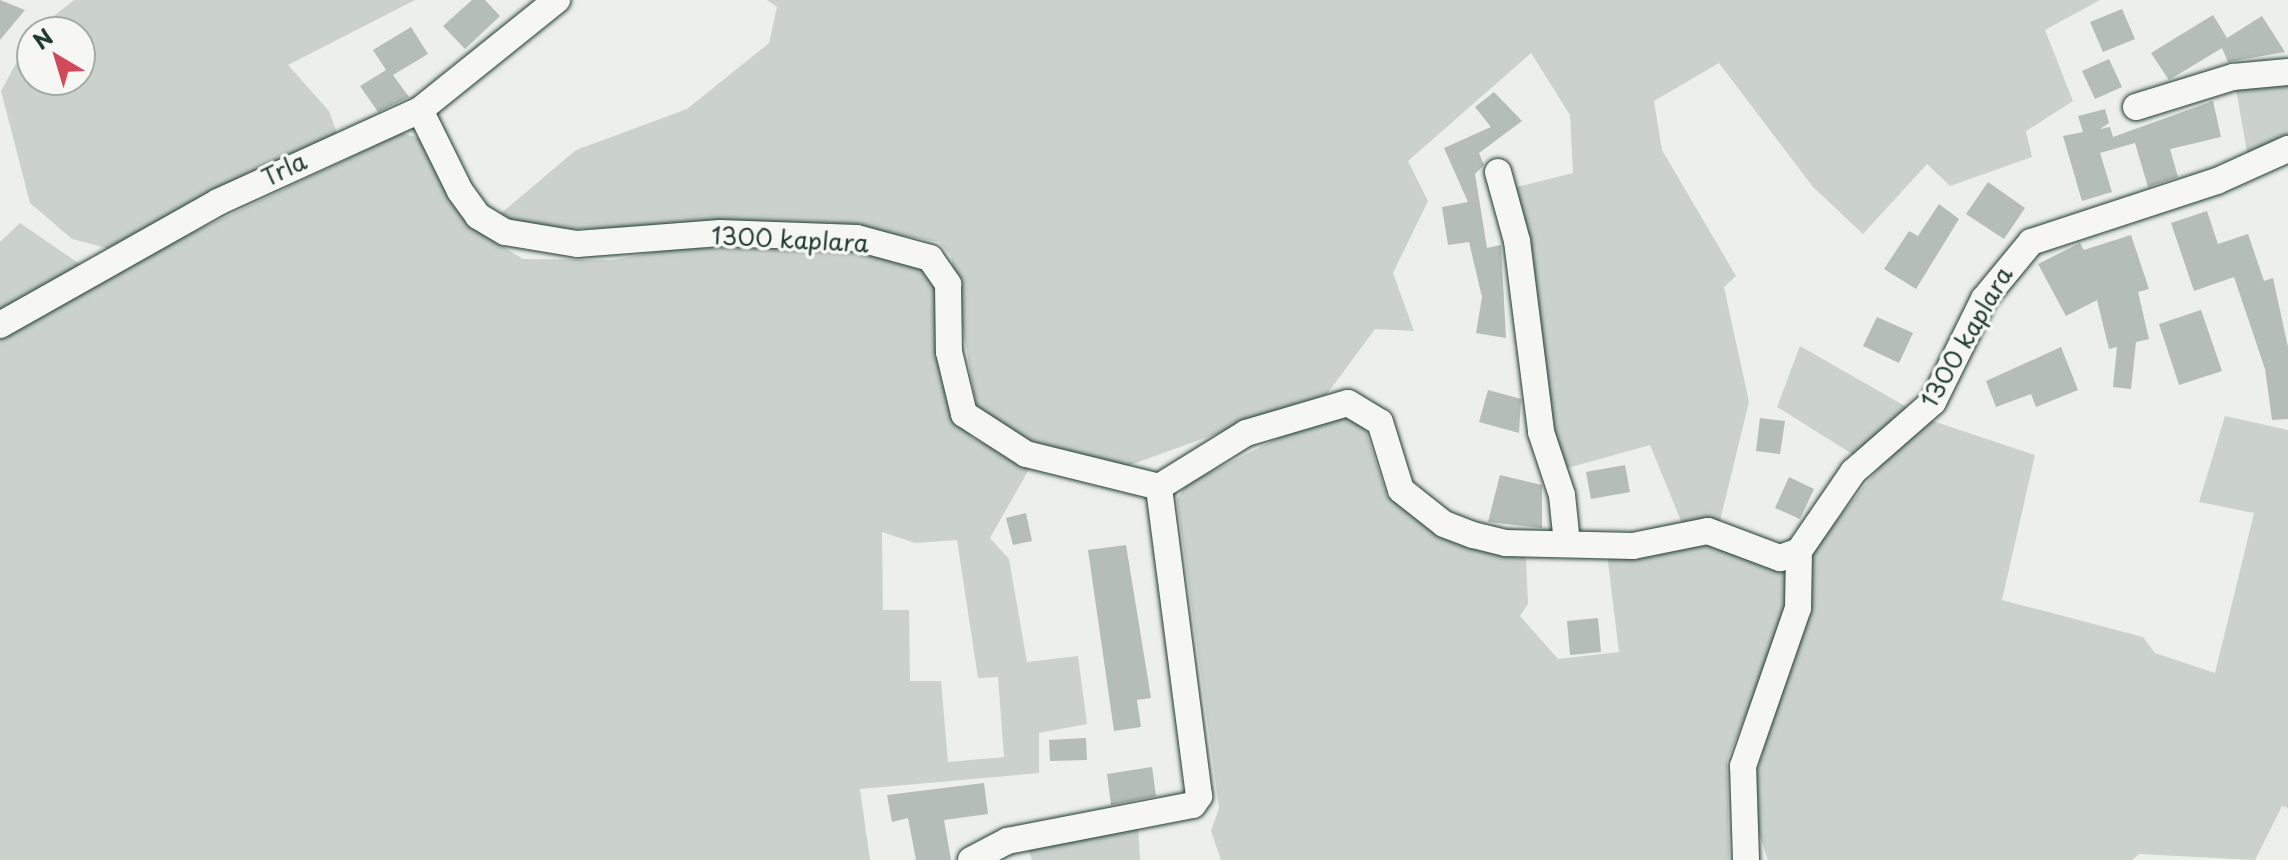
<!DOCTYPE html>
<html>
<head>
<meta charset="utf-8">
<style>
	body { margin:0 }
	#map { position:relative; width:2288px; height:860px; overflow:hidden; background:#edefea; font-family:"Playpen Sans",sans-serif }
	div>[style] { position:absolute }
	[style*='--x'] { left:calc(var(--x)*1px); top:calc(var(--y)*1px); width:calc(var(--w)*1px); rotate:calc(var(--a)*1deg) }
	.green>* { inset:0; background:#cbd2cc }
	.building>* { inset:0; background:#b4bdb8 }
	.roads { filter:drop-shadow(0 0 2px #1f3d34) drop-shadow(0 0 2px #1f3d34) }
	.minor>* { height:26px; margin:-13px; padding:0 13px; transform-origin:13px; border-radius:13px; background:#f6f6f2 }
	span { translate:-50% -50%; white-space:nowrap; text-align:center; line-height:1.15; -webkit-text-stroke:7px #f6f6f2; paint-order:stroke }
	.street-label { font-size:24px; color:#1f3d34 }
	.north { position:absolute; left:16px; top:16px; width:80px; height:80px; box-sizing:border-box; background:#f6f6f2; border:2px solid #a0aca6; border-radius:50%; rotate:322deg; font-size:22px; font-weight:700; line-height:32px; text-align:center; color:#1f3d34 }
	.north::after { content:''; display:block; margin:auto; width:28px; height:36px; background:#d1495b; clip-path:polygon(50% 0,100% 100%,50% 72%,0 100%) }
</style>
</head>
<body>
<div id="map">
	<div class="green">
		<div style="clip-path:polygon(74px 0,415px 0,288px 65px,329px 111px,337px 133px,110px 249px,72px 239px,30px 203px,1px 91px,32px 34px,32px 80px,80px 80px,80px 32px,34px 32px)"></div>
		<div style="clip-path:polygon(767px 0,2100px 0,2045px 30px,2073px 101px,2026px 131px,2032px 157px,1950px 186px,1927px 164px,1863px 234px,1813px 187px,1719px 63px,1654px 101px,1662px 150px,1736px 276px,1724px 287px,1749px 402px,1719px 525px,1683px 526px,1650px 445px,1564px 469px,1546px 424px,1513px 188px,1573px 173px,1570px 115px,1531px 53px,1408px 161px,1428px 201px,1393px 273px,1414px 331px,1375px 329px,1327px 394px,1119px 469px,1004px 432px,976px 406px,951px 256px,939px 242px,833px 223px,574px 229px,518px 225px,499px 215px,576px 150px,687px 109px,769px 43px,777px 7px)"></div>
		<div style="clip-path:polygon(2288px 80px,2288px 141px,2248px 157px,2235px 84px)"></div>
		<div style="clip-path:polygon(evenodd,402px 133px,425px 140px,450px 200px,474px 229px,523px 259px,612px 260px,678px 248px,856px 249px,909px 259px,926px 272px,935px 288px,950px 404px,972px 438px,1032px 464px,990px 538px,1009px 559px,1027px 662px,1078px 656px,1087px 724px,1039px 733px,1039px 773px,860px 789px,870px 860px,0 860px,0 339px,150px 253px,402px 133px,882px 532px,915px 543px,957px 540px,978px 678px,998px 677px,1004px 757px,948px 762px,941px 681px,910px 681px,909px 610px,883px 610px,882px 532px)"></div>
		<div style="clip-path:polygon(20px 223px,84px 267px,0 314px,0 242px)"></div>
		<div style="clip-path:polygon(1800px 346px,1912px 410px,1854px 455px,1777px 407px)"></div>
		<div style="clip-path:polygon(1349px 412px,1361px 417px,1387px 496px,1481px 549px,1526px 558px,1528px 604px,1520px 616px,1558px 659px,1619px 652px,1607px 554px,1704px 540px,1764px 567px,1786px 567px,1791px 608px,1727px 760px,1729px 860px,1221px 860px,1211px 831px,1219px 808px,1177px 499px,1187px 484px,1314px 420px)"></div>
		<div style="clip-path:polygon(2225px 416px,2288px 430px,2288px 808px,2282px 806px,2255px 860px,2139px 854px,2132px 860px,1768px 860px,1752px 813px,1757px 771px,1806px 612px,1813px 550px,1882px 464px,1930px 420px,2035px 455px,2002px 600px,2143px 637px,2155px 653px,2215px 673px,2254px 513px,2199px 502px)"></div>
		<div style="clip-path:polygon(1138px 825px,1140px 860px,1032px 860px,1027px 845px)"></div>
	</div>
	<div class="building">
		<div style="clip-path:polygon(0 0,25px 10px,0 40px)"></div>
		<div style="clip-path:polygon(472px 0,485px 0,500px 16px,465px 49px,443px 26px)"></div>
		<div style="clip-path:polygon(2122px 9px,2135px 39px,2103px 52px,2090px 22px)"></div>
		<div style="clip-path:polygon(2213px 15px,2227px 38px,2262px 16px,2285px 52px,2228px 62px,2222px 48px,2169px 80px,2151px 53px)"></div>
		<div style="clip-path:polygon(411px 27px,428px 54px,393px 75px,409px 97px,378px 112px,360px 86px,386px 70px,373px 50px)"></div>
		<div style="clip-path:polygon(2109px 59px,2122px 87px,2095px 99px,2082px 71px)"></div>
		<div style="clip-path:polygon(1494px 92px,1522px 121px,1479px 153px,1484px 165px,1475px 174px,1487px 248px,1501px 245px,1506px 338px,1476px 333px,1482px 297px,1469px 242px,1448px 245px,1442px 207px,1468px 202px,1444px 148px,1491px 127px,1475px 107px)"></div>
		<div style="clip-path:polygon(2213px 101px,2221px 137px,2170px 149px,2178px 177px,2148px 187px,2135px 143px,2100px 153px,2112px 192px,2082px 201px,2063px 136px,2083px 132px,2078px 116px,2105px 109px,2109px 123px,2100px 129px,2110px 127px,2113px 137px)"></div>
		<div style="clip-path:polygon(1988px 182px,2025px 208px,2004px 239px,1966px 214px)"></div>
		<div style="clip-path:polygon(1939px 204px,1959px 219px,1916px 289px,1884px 269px,1909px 231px,1918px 236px)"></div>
		<div style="clip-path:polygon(2207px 211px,2218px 244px,2248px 234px,2264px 281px,2273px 278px,2288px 347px,2288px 419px,2272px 420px,2265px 369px,2234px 277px,2194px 291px,2171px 223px)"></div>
		<div style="clip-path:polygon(2131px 235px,2149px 289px,2138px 292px,2149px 339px,2136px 342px,2131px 389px,2113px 387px,2117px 347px,2109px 349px,2097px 300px,2066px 316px,2038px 264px,2080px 243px,2084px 250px)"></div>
		<div style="clip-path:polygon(2201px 310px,2222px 371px,2179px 385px,2159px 324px)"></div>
		<div style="clip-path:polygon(1877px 317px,1913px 333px,1899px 363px,1863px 346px)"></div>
		<div style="clip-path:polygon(2061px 347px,2078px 390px,2036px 407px,2031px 394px,1996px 407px,1986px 381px)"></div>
		<div style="clip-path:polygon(1488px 390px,1521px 399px,1519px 433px,1479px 422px)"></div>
		<div style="clip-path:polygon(1760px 418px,1785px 421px,1780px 454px,1756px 451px)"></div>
		<div style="clip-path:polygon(1625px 465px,1630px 492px,1591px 499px,1586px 472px)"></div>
		<div style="clip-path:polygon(1500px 475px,1542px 485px,1542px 528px,1488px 522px)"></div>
		<div style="clip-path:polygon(1789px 477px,1814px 489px,1800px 519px,1775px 508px)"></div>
		<div style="clip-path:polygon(1026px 513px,1032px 541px,1013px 545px,1006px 518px)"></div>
		<div style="clip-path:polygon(1126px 545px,1151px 698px,1137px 700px,1141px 727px,1114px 731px,1088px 550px)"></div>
		<div style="clip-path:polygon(1598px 618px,1601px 652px,1570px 655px,1567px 621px)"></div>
		<div style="clip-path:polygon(1086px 738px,1087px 760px,1050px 761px,1049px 740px)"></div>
		<div style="clip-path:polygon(1152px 767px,1156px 796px,1111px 805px,1107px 774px)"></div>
		<div style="clip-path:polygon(984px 783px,988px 814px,944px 820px,951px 860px,916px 860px,908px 818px,892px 822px,887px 795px)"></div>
	</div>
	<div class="roads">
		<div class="minor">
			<div style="--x:2136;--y:107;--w:102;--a:-17.2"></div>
			<div style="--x:2233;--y:77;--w:55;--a:-5.2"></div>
			<div style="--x:420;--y:110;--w:90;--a:63.7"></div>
			<div style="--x:460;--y:191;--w:31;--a:54"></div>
			<div style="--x:478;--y:216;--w:31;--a:31"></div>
			<div style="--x:505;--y:232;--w:73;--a:9.5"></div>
			<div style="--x:577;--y:244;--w:143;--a:-4.4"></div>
			<div style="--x:720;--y:233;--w:137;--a:2.1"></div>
			<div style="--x:857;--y:238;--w:76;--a:15.3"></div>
			<div style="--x:930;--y:258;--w:32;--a:55"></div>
			<div style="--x:948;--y:284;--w:68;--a:89.2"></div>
			<div style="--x:949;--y:352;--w:64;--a:76.4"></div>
			<div style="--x:964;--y:414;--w:74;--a:32.8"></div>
			<div style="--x:1026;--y:454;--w:137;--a:13.9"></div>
			<div style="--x:1159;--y:487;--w:102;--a:-31.8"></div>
			<div style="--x:1246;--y:433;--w:106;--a:-16.4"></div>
			<div style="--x:1348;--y:403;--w:37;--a:31"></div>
			<div style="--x:1380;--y:422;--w:71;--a:72.8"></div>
			<div style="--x:1401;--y:490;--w:55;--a:38.3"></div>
			<div style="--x:1444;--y:524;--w:31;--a:21"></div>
			<div style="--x:1473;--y:535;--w:34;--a:14"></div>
			<div style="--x:1506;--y:543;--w:127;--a:1.4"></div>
			<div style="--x:1633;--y:546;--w:76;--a:-11.3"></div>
			<div style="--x:1708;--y:531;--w:77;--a:20.6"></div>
			<div style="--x:1780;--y:558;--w:20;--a:-20"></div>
			<div style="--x:1799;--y:551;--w:96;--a:-55.6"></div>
			<div style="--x:1853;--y:472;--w:106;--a:-41.2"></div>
			<div style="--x:1933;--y:402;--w:115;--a:-63.7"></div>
			<div style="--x:1984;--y:299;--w:74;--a:-50.5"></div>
			<div style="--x:2031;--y:242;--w:196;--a:-18.2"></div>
			<div style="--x:2217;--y:181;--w:78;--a:-24.3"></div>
			<div style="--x:1498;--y:172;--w:72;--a:74.6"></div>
			<div style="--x:1517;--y:241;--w:193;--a:82.8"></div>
			<div style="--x:1541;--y:432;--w:66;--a:71.6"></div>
			<div style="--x:1562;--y:495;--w:48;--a:84.1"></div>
			<div style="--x:0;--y:325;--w:250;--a:-29.4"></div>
			<div style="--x:218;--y:202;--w:222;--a:-24.5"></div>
			<div style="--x:420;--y:110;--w:176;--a:-38.8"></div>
			<div style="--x:971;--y:860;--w:41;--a:-27.8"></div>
			<div style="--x:1007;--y:841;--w:189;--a:-11"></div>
			<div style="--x:1193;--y:805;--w:11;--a:-56"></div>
			<div style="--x:1199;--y:796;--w:312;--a:-97.4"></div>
			<div style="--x:1746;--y:860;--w:94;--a:-91.8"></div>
			<div style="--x:1743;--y:766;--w:167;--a:-70.8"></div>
			<div style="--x:1798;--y:608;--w:57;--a:-89"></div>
		</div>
	</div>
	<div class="street-label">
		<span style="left:284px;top:169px;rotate:-26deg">Trla</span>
		<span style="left:790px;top:239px;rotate:3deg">1300 kaplara</span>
		<span style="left:1966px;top:337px;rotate:-60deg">1300 kaplara</span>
	</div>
	<div class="north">N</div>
</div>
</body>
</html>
